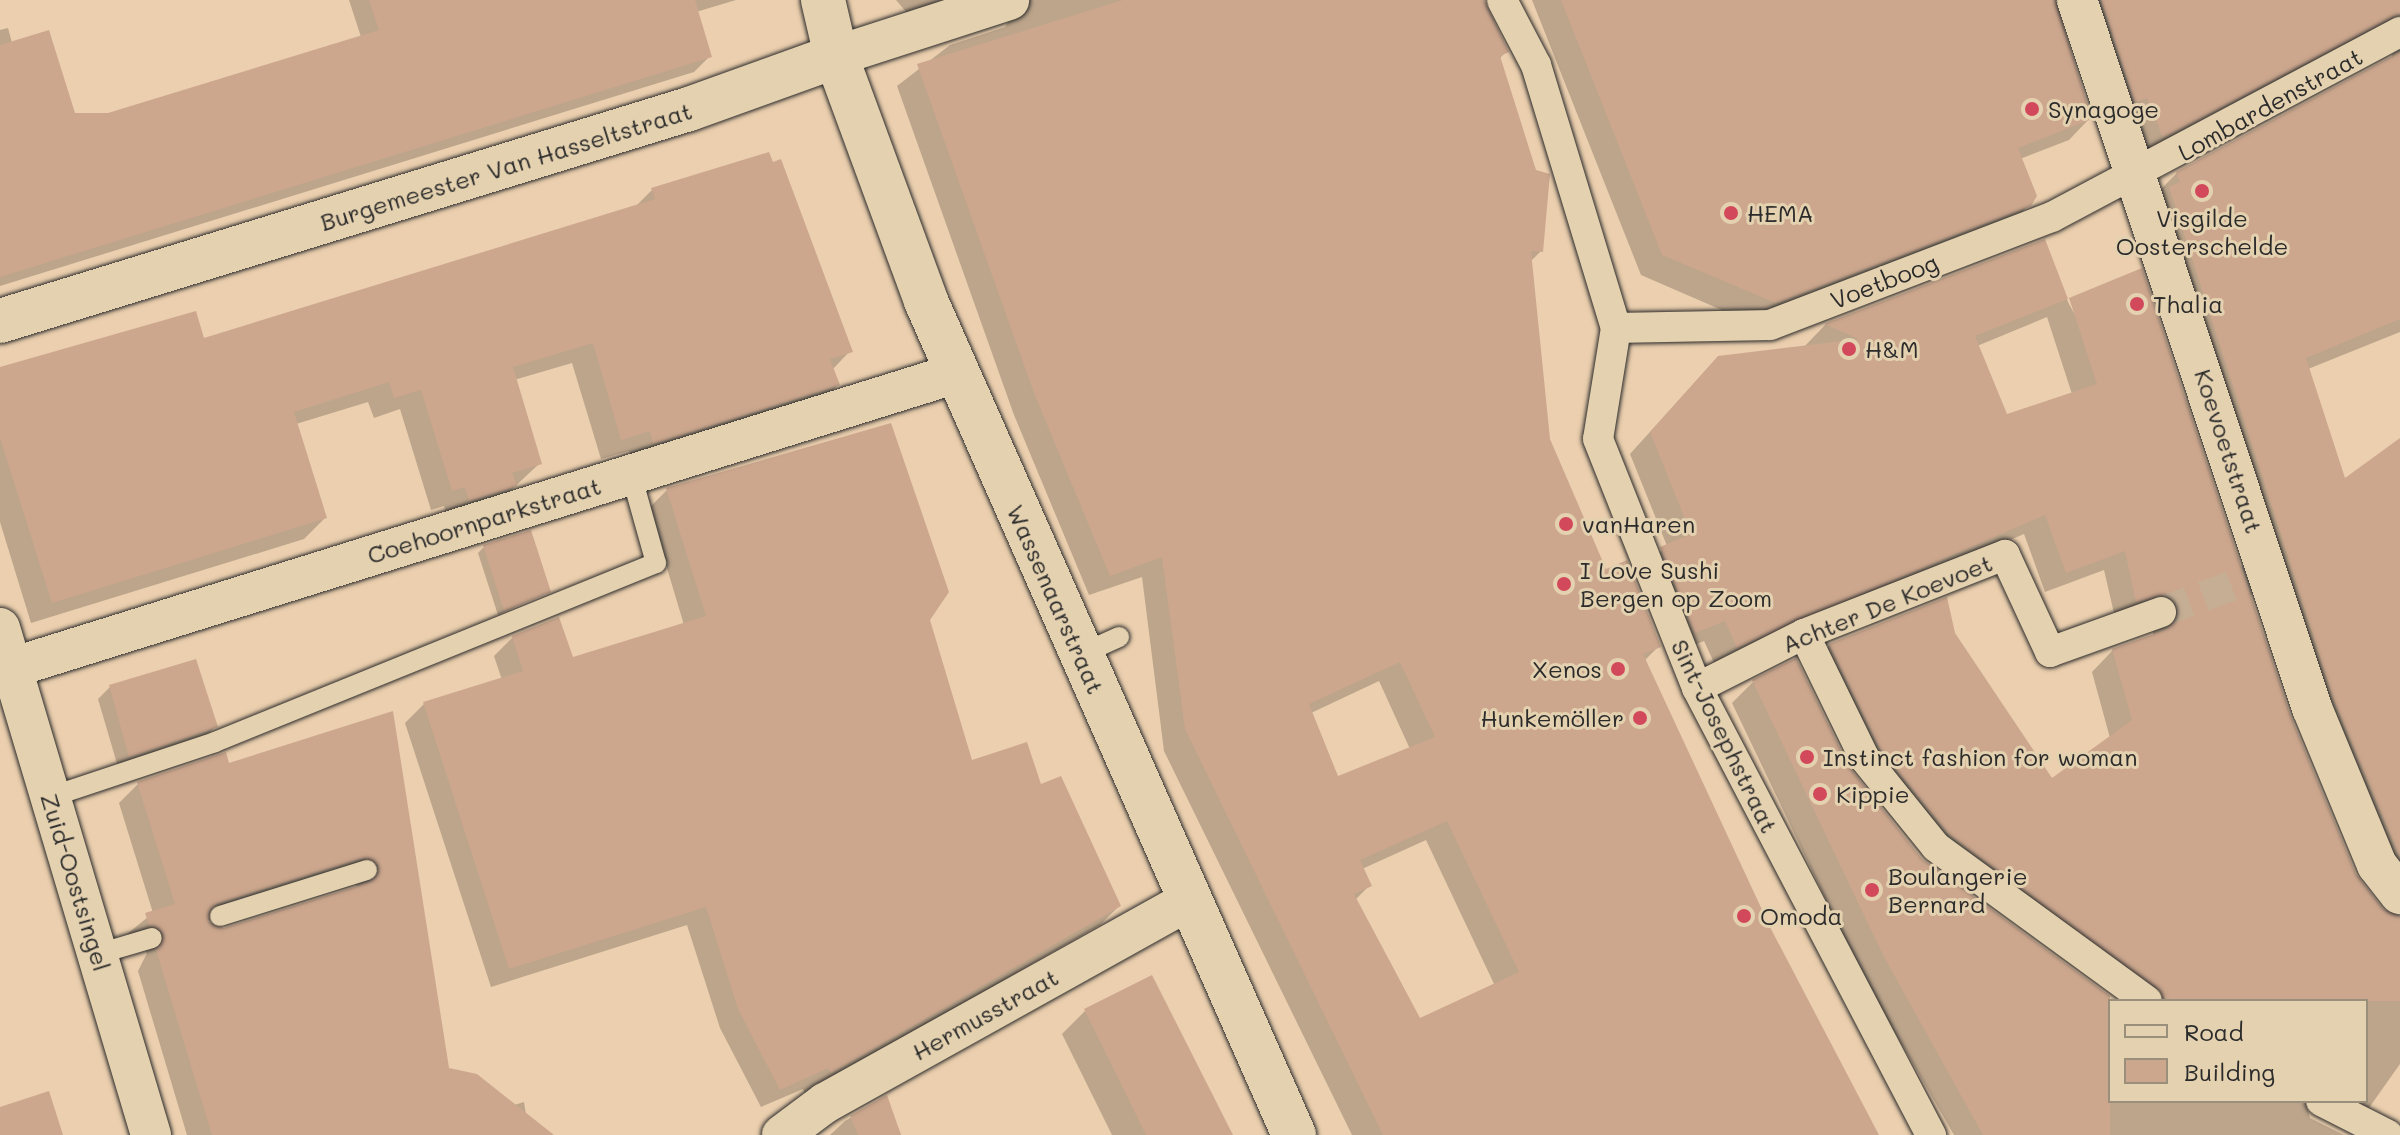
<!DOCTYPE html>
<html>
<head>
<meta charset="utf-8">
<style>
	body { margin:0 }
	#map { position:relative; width:2400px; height:1135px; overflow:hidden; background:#ebcfae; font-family:Mali,sans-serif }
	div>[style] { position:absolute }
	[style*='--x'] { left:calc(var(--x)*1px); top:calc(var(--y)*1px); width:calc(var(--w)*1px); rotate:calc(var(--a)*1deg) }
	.shadow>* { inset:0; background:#0003 }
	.building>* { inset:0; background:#cca78e }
	.pedestrian-tunnel>* { height:30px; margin-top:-15px; transform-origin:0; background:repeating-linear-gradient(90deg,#c5ae94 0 30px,transparent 0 45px) }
	.roads { filter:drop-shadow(0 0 2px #2b2b2b) drop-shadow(0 0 2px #2b2b2b) }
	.service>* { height:20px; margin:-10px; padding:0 10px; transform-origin:10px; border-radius:10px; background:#e4d1af }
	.pedestrian>* { height:30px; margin:-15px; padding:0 15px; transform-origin:15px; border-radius:15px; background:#e4d1af }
	.minor>* { height:40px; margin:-20px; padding:0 20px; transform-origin:20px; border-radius:20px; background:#e4d1af }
	.tertiary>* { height:44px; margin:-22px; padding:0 22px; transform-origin:22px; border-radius:22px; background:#e4d1af }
	.dots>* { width:22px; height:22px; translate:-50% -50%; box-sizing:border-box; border:4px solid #e4d1af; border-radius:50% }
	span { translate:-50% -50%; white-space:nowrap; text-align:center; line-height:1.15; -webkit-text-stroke:6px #e4d1af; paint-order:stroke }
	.street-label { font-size:24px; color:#2b2b2b }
	.poi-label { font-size:24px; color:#2b2b2b }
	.left { translate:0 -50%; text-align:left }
	.right { translate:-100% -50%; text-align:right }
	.legend { position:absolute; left:2108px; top:999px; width:260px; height:104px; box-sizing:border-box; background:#e4d1af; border:2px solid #9a8f7a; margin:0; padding:10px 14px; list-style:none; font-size:24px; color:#2b2b2b }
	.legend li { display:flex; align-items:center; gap:16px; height:40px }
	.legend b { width:40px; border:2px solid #9a8f7a }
</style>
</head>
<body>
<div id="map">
	<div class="shadow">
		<div style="clip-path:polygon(349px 0,736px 0,696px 12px,710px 56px,694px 72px,0 286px,0 30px,8px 28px,12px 43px,73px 115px,108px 115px,361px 37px)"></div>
		<div style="clip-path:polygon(896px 0,974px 0,913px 20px)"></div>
		<div style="clip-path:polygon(evenodd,989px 0,1484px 0,1506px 52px,1499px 59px,1541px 251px,1530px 262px,1548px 440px,1605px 571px,1659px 646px,1644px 661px,1731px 853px,1877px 1135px,1352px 1135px,1164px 751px,1142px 577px,1089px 595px,1014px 415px,897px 86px,950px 45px,1005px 27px,1011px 16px,989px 0,1379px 681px,1410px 749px,1337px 779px,1311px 713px,1379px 681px,989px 0,1426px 840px,1495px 986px,1419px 1021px,1355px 900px,1369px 886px,1362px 869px,1426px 840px)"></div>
		<div style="clip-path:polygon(1532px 0,2056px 0,2090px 118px,2069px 140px,2020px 159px,2030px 204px,2008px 226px,1754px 324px,1641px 275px)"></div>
		<div style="clip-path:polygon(2063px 0,2400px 0,2400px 332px,2308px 369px,2344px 481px,2400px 441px,2400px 908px,2156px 194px,2177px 173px,2391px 59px,2396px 44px,2142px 157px)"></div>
		<div style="clip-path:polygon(652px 190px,850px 351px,832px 370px,838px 385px,817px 406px,633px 463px,629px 451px,601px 459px,572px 363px,514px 380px,540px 463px,494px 506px,448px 520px,444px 506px,431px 510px,400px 409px,374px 418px,368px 402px,296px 424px,325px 518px,304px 539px,31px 623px,0 522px,0 369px,202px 340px,635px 207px)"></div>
		<div style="clip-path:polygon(evenodd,2043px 242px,2068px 302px,2288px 716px,2354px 875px,2390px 917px,2400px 918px,2400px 1064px,2354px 1129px,2307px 1105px,2310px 1118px,2344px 1135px,1954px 1135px,1863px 977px,1732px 703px,1753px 682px,1847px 768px,1921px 860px,2113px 1001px,2110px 1101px,2366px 1101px,2366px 1001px,2128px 1001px,1928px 855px,1809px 666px,1830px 645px,1953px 634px,2052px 780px,2110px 738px,2092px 672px,2113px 650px,2153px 635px,2153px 619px,2116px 622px,2104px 570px,2045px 592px,2024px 534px,1716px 667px,1704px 641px,1674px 653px,1640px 569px,1667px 546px,1630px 454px,1697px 380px,1803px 348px,1825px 325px,2043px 242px,2047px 317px,2072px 394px,2005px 417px,1977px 346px,2047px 317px)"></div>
		<div style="clip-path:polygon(667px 490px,928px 620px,971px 763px,1040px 787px,1119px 906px,1100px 925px,805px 1094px,803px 1089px,761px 1107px,720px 1028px,687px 925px,491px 987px,405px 723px,424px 704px,502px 680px,494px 656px,513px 637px,572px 659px,684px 625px,649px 508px)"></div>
		<div style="clip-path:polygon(484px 547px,548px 591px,498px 615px,478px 553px)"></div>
		<div style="clip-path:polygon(110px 687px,216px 726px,204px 738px,118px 767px,98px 699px)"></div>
		<div style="clip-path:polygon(evenodd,392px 714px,447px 1070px,511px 1106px,524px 1102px,529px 1135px,187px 1135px,138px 971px,147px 953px,127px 934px,153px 913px,119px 803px,138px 784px,228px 765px,392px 714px,343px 876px,360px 888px,224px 931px,205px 922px,343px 876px)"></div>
		<div style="clip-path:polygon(1085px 1011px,1231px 1135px,1112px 1135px,1062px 1034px)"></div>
		<div style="clip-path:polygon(886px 1098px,901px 1135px,830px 1135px,845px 1121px)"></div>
	</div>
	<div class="building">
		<div style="clip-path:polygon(369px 0,695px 0,712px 57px,0 277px,0 45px,49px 30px,75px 113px,108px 113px,379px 30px)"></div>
		<div style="clip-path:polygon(evenodd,1123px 0,1484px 0,1509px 52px,1500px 56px,1536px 170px,1550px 174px,1543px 252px,1531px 251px,1550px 439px,1606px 569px,1627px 560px,1661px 647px,1643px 654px,1771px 929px,1879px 1135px,1383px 1135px,1185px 729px,1162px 557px,1110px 576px,1034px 393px,917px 64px,1123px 0,1400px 662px,1435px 737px,1338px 776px,1309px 704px,1400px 662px,1123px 0,1447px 821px,1519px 972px,1420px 1018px,1354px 894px,1372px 886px,1360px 860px,1447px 821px)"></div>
		<div style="clip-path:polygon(1561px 0,2055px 0,2092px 119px,2018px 148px,2037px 196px,2031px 206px,1776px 303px,1662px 255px)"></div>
		<div style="clip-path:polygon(2101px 0,2400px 0,2400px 14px,2163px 138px,2147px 98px,2135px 102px)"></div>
		<div style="clip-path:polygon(2400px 52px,2400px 319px,2306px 358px,2345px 478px,2400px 438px,2400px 857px,2334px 700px,2169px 187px,2180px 182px,2176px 172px)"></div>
		<div style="clip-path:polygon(769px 152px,773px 162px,781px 159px,853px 352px,830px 359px,840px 385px,653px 444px,650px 431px,621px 440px,593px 343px,513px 367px,542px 464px,512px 473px,517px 486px,469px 501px,465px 487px,452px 491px,421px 390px,394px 398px,389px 382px,294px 412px,327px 518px,52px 603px,0 438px,0 367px,196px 311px,204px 338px,655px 199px,651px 188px)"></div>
		<div style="clip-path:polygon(2045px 239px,2068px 299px,1975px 336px,2007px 414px,2097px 384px,2069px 298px,2142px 268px,2291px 717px,2356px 874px,2383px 909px,2400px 916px,2400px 1001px,2169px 1001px,1949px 834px,1880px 749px,1829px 644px,1947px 597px,1955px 633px,2052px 778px,2132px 720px,2112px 649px,2168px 629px,2179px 614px,2165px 595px,2136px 602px,2125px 551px,2066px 573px,2045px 515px,1737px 648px,1725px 621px,1695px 633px,1660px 547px,1691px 534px,1650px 432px,1718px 356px,1859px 339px,1824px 324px)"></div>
		<div style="clip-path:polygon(891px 423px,949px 592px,930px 620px,972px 760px,1027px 742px,1041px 784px,1061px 776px,1121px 906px,831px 1073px,828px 1068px,780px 1090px,738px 1009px,706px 907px,509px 969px,423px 702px,523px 671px,512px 636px,559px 617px,573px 657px,706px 616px,666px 488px)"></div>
		<div style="clip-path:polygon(531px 530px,551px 592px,504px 611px,483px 545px)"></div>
		<div style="clip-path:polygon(1796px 658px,1849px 767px,1922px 859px,2110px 996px,2110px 1135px,1983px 1135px,1883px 955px,1752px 680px)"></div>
		<div style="clip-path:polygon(196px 659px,218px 727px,129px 757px,109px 685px)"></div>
		<div style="clip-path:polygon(evenodd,393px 711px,449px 1068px,477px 1074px,554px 1135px,212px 1135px,156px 950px,164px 934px,149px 925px,145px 913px,175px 904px,137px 782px,226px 752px,229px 763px,393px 711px,363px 858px,379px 865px,371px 882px,224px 928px,208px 921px,216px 904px,363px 858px)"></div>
		<div style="clip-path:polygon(1152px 975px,1233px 1135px,1146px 1135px,1084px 1009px)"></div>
		<div style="clip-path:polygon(49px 1091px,63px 1135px,0 1135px,0 1107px)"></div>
		<div style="clip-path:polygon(887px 1095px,901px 1135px,858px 1135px,850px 1116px)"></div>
	</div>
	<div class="pedestrian-tunnel">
		<div style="--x:2161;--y:612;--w:93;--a:-20.2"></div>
	</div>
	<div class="roads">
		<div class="service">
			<div style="--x:1079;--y:655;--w:44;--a:-24.2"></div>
			<div style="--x:50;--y:797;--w:174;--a:-18.4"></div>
			<div style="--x:215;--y:742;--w:476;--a:-22.1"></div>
			<div style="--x:656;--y:563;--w:92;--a:-105.7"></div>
			<div style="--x:220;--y:916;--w:154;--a:-17.4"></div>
			<div style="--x:98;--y:954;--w:56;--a:-16.5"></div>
		</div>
		<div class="pedestrian">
			<div style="--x:1502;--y:0;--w:73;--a:62.4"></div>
			<div style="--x:1536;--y:65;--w:275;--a:73.1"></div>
			<div style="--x:1616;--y:328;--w:112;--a:99.2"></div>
			<div style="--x:1598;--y:439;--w:268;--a:68.3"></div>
			<div style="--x:1697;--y:688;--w:505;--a:62.37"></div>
			<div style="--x:1616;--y:328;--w:154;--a:-1.1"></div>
			<div style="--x:1770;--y:325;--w:302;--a:-21"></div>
			<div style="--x:2052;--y:217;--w:394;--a:-28"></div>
			<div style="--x:1804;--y:634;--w:139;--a:64"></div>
			<div style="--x:1865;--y:759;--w:113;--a:51.1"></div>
			<div style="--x:1936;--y:847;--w:261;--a:36.1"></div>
			<div style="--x:1697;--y:688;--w:120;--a:-26.8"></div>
			<div style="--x:1804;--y:634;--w:216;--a:-21.5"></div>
			<div style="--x:2005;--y:555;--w:107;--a:65.1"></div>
			<div style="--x:2050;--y:652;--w:118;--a:-19.8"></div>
			<div style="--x:2321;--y:1101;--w:75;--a:26.9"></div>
		</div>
		<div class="minor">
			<div style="--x:2077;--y:0;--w:746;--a:71.64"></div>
			<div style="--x:2312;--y:708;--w:170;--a:67.5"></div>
			<div style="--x:2377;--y:865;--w:37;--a:52"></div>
			<div style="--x:836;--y:56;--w:182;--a:-17.9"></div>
			<div style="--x:0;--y:628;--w:529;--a:73.41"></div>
			<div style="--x:11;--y:668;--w:991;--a:-17.32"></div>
			<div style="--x:782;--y:1135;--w:54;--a:-36.7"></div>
			<div style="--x:825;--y:1103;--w:419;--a:-29.1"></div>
		</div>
		<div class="tertiary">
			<div style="--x:823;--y:0;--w:57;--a:76.9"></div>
			<div style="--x:836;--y:56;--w:261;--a:69.8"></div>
			<div style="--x:926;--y:301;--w:912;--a:66.19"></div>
			<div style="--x:0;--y:321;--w:721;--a:-17.1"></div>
			<div style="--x:689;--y:109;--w:156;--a:-19.8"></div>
		</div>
	</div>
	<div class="dots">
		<div style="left:2032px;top:109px;background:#d1495b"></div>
		<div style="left:2202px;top:191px;background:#d1495b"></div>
		<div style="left:1731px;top:213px;background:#d1495b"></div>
		<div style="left:2137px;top:304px;background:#d1495b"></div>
		<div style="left:1849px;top:349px;background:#d1495b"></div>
		<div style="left:1566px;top:524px;background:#d1495b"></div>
		<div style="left:1564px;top:584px;background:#d1495b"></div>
		<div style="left:1618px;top:669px;background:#d1495b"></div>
		<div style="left:1640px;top:718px;background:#d1495b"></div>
		<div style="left:1807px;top:757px;background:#d1495b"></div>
		<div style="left:1820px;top:794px;background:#d1495b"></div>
		<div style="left:1872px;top:890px;background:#d1495b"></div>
		<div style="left:1744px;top:916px;background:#d1495b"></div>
	</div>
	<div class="street-label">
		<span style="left:2270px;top:104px;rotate:-29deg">Lombardenstraat</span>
		<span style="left:506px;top:166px;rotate:-17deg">Burgemeester Van Hasseltstraat</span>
		<span style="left:1884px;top:281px;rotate:-21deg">Voetboog</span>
		<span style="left:2229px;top:451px;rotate:72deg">Koevoetstraat</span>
		<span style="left:484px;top:520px;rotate:-17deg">Coehoornparkstraat</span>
		<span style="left:1056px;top:599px;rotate:66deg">Wassenaarstraat</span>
		<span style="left:1887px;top:603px;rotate:-22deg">Achter De Koevoet</span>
		<span style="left:1725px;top:736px;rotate:64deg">Sint-Josephstraat</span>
		<span style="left:76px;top:882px;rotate:73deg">Zuid-Oostsingel</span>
		<span style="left:985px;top:1014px;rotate:-29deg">Hermusstraat</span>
	</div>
	<div class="poi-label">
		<span class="left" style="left:2048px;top:109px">Synagoge</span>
		<span class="left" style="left:1747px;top:213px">HEMA</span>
		<span style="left:2202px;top:232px">Visgilde<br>Oosterschelde</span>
		<span class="left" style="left:2153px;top:304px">Thalia</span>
		<span class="left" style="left:1865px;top:349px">H&amp;M</span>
		<span class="left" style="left:1582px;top:524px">vanHaren</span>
		<span class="left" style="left:1580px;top:584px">I Love Sushi<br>Bergen op Zoom</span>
		<span class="right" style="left:1602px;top:669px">Xenos</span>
		<span class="right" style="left:1624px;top:718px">Hunkemöller</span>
		<span class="left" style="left:1823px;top:757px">Instinct fashion for woman</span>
		<span class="left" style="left:1836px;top:794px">Kippie</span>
		<span class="left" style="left:1888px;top:890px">Boulangerie<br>Bernard</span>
		<span class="left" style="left:1760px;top:916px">Omoda</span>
	</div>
	<ul class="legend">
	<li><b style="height:10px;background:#e4d1af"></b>Road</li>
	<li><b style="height:22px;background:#cca78e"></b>Building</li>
	</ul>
</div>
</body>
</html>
